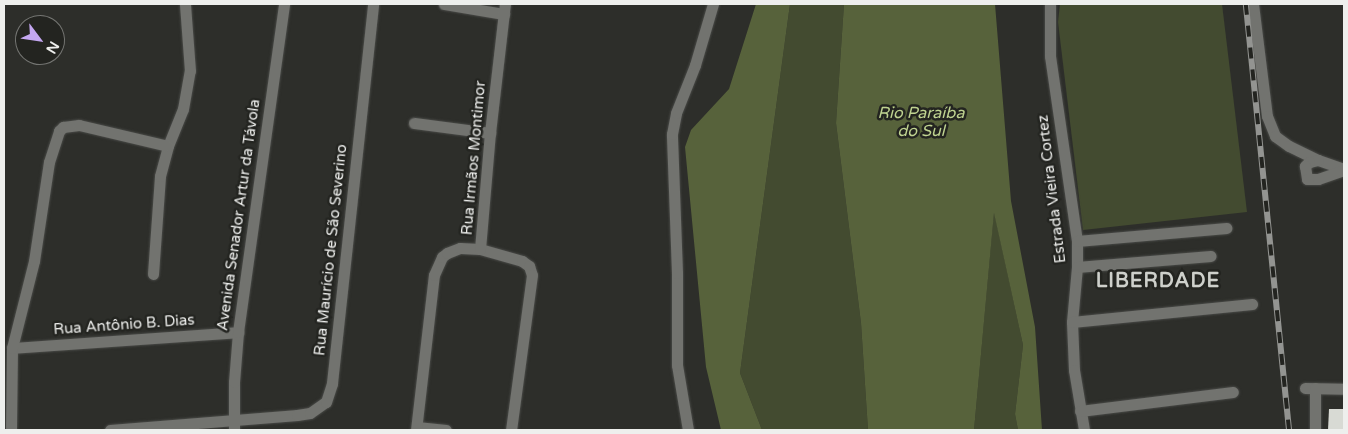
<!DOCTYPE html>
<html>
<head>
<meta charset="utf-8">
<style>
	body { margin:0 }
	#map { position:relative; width:1348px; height:434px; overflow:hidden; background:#2d2e2a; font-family:"Varela Round",sans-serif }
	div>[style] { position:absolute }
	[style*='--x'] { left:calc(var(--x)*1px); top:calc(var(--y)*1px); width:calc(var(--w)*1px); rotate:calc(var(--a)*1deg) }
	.green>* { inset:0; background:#434b30 }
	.water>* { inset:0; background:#57623b }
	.building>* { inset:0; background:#d8dad4 }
	.roads { filter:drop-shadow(0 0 1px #494a47) drop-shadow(0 0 1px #494a47) }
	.street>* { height:11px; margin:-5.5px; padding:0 5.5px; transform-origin:5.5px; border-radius:5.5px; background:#72736f }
	.rail>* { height:5.5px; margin-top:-2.75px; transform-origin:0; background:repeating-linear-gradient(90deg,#232420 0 11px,#939491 0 22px); box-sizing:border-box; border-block:1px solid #939491 }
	span { translate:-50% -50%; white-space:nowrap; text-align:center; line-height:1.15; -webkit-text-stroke:5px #232420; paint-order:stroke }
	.street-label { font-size:15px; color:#eeefed }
	.water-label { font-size:16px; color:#bfd390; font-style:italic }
	.district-label { font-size:20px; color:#ced0cb; font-weight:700; letter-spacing:1px }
	.frame { position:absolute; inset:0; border:5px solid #eeefed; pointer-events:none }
	.north { position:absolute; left:15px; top:15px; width:50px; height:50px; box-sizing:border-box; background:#232420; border:1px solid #747572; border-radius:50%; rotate:121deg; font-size:14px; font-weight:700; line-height:20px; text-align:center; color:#eeefed }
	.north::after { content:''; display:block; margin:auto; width:18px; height:22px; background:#c4a7f1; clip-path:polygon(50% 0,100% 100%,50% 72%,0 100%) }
</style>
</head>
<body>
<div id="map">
	<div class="green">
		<div style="clip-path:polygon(790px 4px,844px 4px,836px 123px,861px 323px,868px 430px,762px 430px,740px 373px)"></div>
		<div style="clip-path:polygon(1060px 4px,1222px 4px,1247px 212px,1083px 230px,1058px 22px)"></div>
		<div style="clip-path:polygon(994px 211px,1023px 345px,1015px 414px,1018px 430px,974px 430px)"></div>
	</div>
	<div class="water">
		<div style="clip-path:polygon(756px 4px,790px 4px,740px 373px,762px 430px,721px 430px,706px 367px,685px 147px,691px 130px,729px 89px)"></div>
		<div style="clip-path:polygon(844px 4px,995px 4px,1011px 201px,1035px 327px,1042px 430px,1018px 430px,1015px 414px,1023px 345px,994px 213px,974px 430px,868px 430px,861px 323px,836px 123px)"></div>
	</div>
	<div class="building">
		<div style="clip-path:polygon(1329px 409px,1344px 409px,1344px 430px,1328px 430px)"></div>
	</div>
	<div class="roads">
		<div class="street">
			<div style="--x:444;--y:4;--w:61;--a:9.5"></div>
			<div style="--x:1050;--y:4;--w:52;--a:90"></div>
			<div style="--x:1050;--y:56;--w:187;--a:81.7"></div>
			<div style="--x:1077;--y:241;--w:26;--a:90"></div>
			<div style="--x:1077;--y:267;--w:55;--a:95.2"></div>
			<div style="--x:1072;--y:322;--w:48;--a:87.6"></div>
			<div style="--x:1074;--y:370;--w:61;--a:80.5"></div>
			<div style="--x:1253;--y:4;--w:113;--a:82.9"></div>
			<div style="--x:1267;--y:116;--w:22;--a:68"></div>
			<div style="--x:1275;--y:136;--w:17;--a:36"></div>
			<div style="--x:1289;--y:146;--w:32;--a:26"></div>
			<div style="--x:1318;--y:160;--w:28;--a:19"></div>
			<div style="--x:414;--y:123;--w:77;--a:7.5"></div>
			<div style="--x:1318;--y:160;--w:9;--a:167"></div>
			<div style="--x:1309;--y:162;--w:6;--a:135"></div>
			<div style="--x:1305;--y:166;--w:13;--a:81"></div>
			<div style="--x:1307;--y:179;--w:11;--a:0"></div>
			<div style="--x:1318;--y:179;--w:28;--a:-19"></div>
			<div style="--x:1077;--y:241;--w:150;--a:-5"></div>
			<div style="--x:480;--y:249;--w:44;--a:15.9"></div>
			<div style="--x:522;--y:261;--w:9;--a:36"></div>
			<div style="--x:529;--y:266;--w:9;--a:72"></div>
			<div style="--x:532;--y:275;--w:156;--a:97.7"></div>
			<div style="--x:1077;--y:267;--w:134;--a:-4.7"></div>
			<div style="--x:153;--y:274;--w:98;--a:-85.9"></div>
			<div style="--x:160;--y:176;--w:31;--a:-75"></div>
			<div style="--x:168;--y:146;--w:40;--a:-68"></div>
			<div style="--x:183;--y:109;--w:39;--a:-80"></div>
			<div style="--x:190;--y:71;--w:67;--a:-94.3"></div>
			<div style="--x:1072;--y:322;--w:181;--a:-5.7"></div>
			<div style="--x:12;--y:348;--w:227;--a:-4"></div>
			<div style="--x:1305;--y:388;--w:39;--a:1"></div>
			<div style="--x:1080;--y:411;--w:154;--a:-7.1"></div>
			<div style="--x:417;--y:427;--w:29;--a:6"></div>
			<div style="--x:11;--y:430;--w:82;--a:-89.3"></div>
			<div style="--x:12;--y:348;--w:90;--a:-75.8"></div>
			<div style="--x:34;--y:261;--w:100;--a:-81.4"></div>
			<div style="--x:49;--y:162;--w:33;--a:-72"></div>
			<div style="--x:59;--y:131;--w:6;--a:-45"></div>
			<div style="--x:63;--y:127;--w:16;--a:-7"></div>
			<div style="--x:79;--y:125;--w:91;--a:13.3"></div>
			<div style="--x:110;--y:430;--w:188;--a:-4.6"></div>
			<div style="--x:297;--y:415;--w:13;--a:-9"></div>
			<div style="--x:310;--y:413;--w:19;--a:-35"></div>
			<div style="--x:326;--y:402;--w:20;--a:-72"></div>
			<div style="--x:332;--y:383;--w:381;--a:-83.8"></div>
			<div style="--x:234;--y:430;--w:48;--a:-90"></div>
			<div style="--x:234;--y:382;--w:50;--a:-85.4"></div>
			<div style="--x:238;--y:332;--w:331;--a:-82"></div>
			<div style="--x:416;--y:430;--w:156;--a:-83.4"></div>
			<div style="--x:434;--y:275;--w:20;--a:-66"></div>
			<div style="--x:442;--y:257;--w:6;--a:-39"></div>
			<div style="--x:447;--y:253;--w:14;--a:-21"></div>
			<div style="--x:460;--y:248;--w:20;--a:3"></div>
			<div style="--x:480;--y:249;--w:116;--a:-85.1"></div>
			<div style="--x:490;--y:133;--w:130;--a:-83.4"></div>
			<div style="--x:688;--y:430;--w:66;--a:-99.6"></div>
			<div style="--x:677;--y:365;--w:92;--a:-90"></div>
			<div style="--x:677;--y:273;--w:139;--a:-92.1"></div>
			<div style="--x:672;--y:134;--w:21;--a:-79"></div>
			<div style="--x:676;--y:113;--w:52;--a:-68.4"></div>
			<div style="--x:695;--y:65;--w:64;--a:-73.6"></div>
			<div style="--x:1315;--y:430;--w:42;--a:-90"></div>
		</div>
	</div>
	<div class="rail">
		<div style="--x:1246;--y:4;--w:428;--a:84.2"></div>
	</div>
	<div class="street-label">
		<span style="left:474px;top:158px;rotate:-85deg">Rua Irmãos Montimor</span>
		<span style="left:1052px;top:189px;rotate:-97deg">Estrada Vieira Cortez</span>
		<span style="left:239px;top:215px;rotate:-82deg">Avenida Senador Artur da Távola</span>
		<span style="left:331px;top:250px;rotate:-84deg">Rua Maurício de São Severino</span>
		<span style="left:124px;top:325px;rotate:-4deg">Rua Antônio B. Dias</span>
	</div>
	<div class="water-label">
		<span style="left:921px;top:122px">Rio Paraíba<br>do Sul</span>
	</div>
	<div class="district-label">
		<span style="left:1158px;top:281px">LIBERDADE</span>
	</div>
	<div class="frame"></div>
	<div class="north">N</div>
</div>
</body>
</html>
